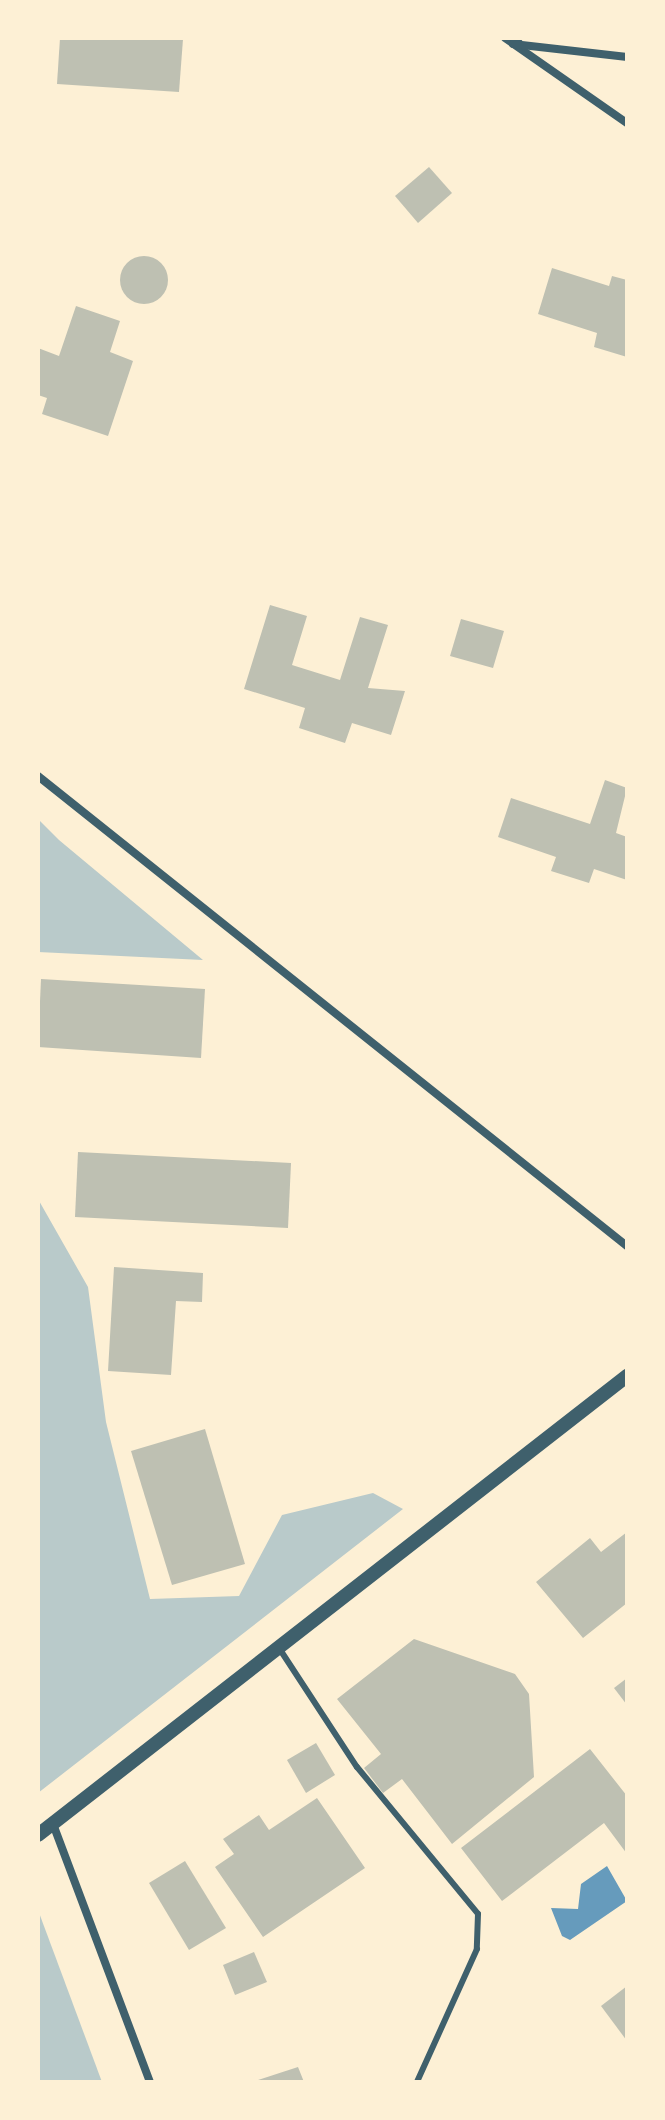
<!DOCTYPE html>
<html>
<head>
<meta charset="utf-8">
<style>
	body { margin:0 }
	#map { position:relative; width:665px; height:2120px; overflow:hidden; background:#fdf0d5; font-family:"Alegreya Sans",sans-serif }
	div>[style] { position:absolute }
	[style*='--x'] { left:calc(var(--x)*1px); top:calc(var(--y)*1px); width:calc(var(--w)*1px); rotate:calc(var(--a)*1deg) }
	.green>* { inset:0; background:#b9caca }
	.water>* { inset:0; background:#669bbc }
	.building>* { inset:0; background:#bec0b2 }
	.round { border-radius:50% }
	.service>* { height:6px; margin:-3px; padding:0 3px; transform-origin:3px; border-radius:3px; background:#3f606c }
	.minor>* { height:8px; margin:-4px; padding:0 4px; transform-origin:4px; border-radius:4px; background:#3f606c }
	.tertiary>* { height:14px; margin:-7px; padding:0 7px; transform-origin:7px; border-radius:7px; background:#3f606c }
	span { translate:-50% -50%; white-space:nowrap; text-align:center; line-height:1.15; -webkit-text-stroke:6px #fdf0d5; paint-order:stroke }
	.frame { position:absolute; inset:0; border:40px solid #fdf0d5; pointer-events:none }
</style>
</head>
<body>
<div id="map">
	<div class="green">
		<div style="clip-path:polygon(38px 819px,59px 840px,203px 960px,38px 952px)"></div>
		<div style="clip-path:polygon(38px 1199px,88px 1287px,106px 1422px,150px 1599px,239px 1596px,282px 1515px,373px 1493px,403px 1509px,38px 1793px)"></div>
		<div style="clip-path:polygon(38px 1910px,102px 2082px,38px 2082px)"></div>
	</div>
	<div class="water">
		<div style="clip-path:polygon(607px 1866px,627px 1901px,570px 1940px,562px 1936px,551px 1908px,578px 1909px,581px 1884px)"></div>
	</div>
	<div class="building">
		<div style="clip-path:polygon(60px 38px,183px 39px,179px 92px,57px 84px)"></div>
		<div style="clip-path:polygon(429px 167px,452px 193px,418px 223px,395px 196px)"></div>
		<div class="round" style="left:120px;top:256px;width:48px;height:48px"></div>
		<div style="clip-path:polygon(552px 268px,609px 286px,612px 276px,627px 280px,627px 357px,594px 347px,597px 333px,538px 314px)"></div>
		<div style="clip-path:polygon(76px 306px,120px 321px,110px 352px,133px 361px,108px 436px,42px 414px,47px 398px,38px 395px,38px 348px,59px 356px)"></div>
		<div style="clip-path:polygon(270px 605px,307px 616px,292px 665px,340px 680px,360px 617px,388px 625px,368px 688px,405px 691px,391px 735px,352px 723px,345px 743px,299px 728px,305px 708px,244px 689px)"></div>
		<div style="clip-path:polygon(461px 619px,504px 631px,493px 668px,450px 656px)"></div>
		<div style="clip-path:polygon(605px 780px,627px 788px,616px 833px,627px 837px,627px 880px,594px 869px,589px 883px,551px 871px,556px 857px,498px 837px,511px 798px,590px 824px)"></div>
		<div style="clip-path:polygon(41px 979px,205px 989px,201px 1058px,38px 1047px)"></div>
		<div style="clip-path:polygon(78px 1152px,291px 1163px,288px 1228px,75px 1217px)"></div>
		<div style="clip-path:polygon(114px 1267px,203px 1273px,202px 1302px,176px 1301px,171px 1375px,108px 1371px)"></div>
		<div style="clip-path:polygon(205px 1429px,245px 1564px,172px 1585px,131px 1451px)"></div>
		<div style="clip-path:polygon(627px 1532px,627px 1603px,583px 1638px,536px 1582px,590px 1538px,601px 1552px)"></div>
		<div style="clip-path:polygon(414px 1639px,515px 1674px,529px 1694px,534px 1777px,452px 1844px,402px 1779px,383px 1793px,364px 1768px,381px 1754px,337px 1699px)"></div>
		<div style="clip-path:polygon(627px 1678px,627px 1705px,614px 1688px)"></div>
		<div style="clip-path:polygon(316px 1743px,335px 1775px,306px 1793px,287px 1760px)"></div>
		<div style="clip-path:polygon(590px 1749px,627px 1796px,627px 1854px,604px 1823px,502px 1901px,461px 1848px)"></div>
		<div style="clip-path:polygon(317px 1798px,365px 1868px,263px 1937px,215px 1867px,234px 1854px,223px 1839px,259px 1815px,269px 1830px)"></div>
		<div style="clip-path:polygon(185px 1861px,226px 1928px,189px 1950px,149px 1883px)"></div>
		<div style="clip-path:polygon(254px 1952px,267px 1982px,235px 1995px,223px 1965px)"></div>
		<div style="clip-path:polygon(627px 1986px,627px 2041px,601px 2006px)"></div>
		<div style="clip-path:polygon(298px 2067px,304px 2082px,255px 2082px,255px 2081px)"></div>
	</div>
	<div class="service">
		<div style="--x:279;--y:1648;--w:142;--a:56.8"></div>
		<div style="--x:357;--y:1767;--w:190;--a:50.5"></div>
		<div style="--x:478;--y:1914;--w:35;--a:92"></div>
		<div style="--x:477;--y:1949;--w:146;--a:114.3"></div>
	</div>
	<div class="minor">
		<div style="--x:505;--y:38;--w:149;--a:34.9"></div>
		<div style="--x:519;--y:38;--w:8;--a:135"></div>
		<div style="--x:513;--y:44;--w:115;--a:6.5"></div>
		<div style="--x:38;--y:776;--w:754;--a:38.59"></div>
		<div style="--x:53;--y:1824;--w:276;--a:69.4"></div>
	</div>
	<div class="tertiary">
		<div style="--x:38;--y:1835;--w:747;--a:-37.93"></div>
	</div>
	<div class="frame"></div>
</div>
</body>
</html>
